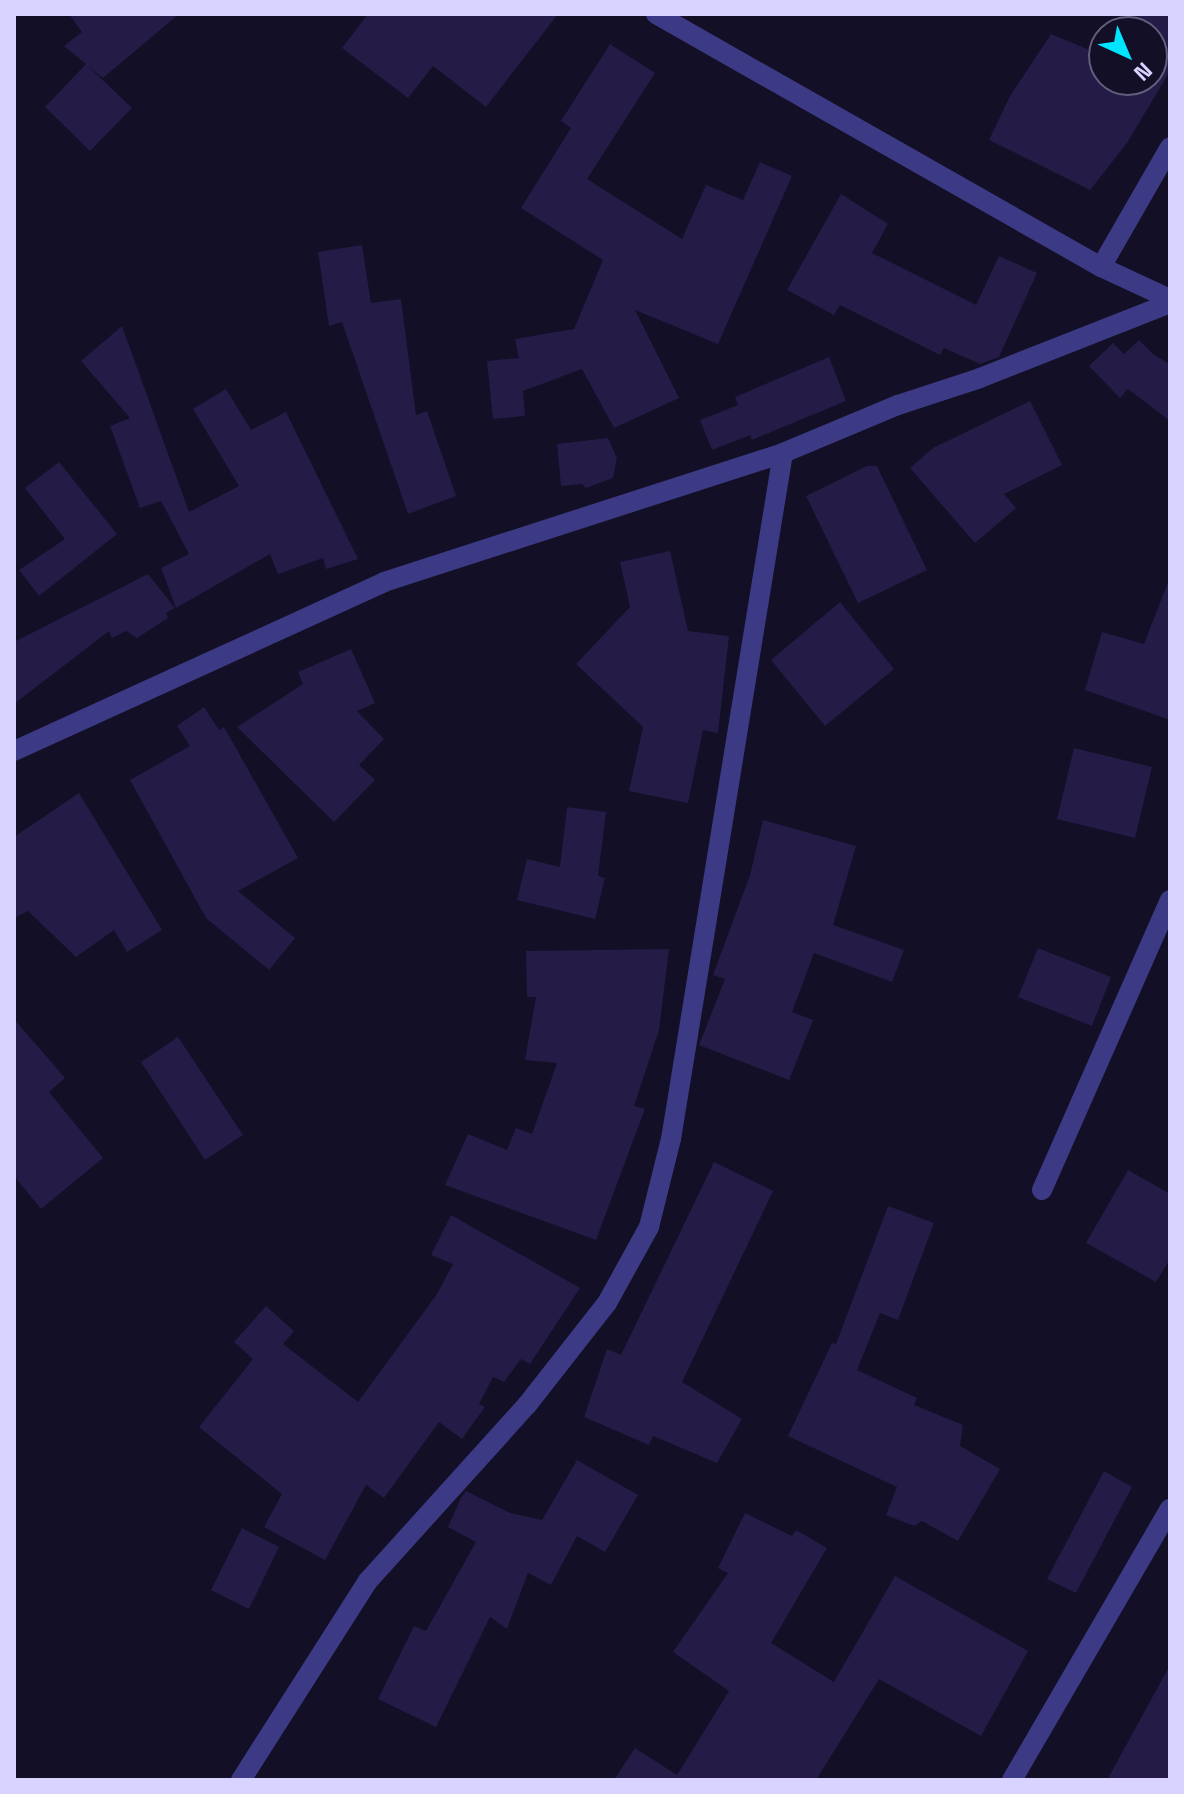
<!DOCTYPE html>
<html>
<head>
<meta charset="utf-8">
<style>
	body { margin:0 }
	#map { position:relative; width:1184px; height:1794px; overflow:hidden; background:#130f26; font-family:"Space Grotesk",sans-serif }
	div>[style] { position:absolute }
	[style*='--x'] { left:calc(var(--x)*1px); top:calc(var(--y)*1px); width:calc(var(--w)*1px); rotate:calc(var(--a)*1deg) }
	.building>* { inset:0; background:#241b47 }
	.minor>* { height:20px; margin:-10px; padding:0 10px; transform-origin:10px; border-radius:10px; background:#3d3a85 }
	span { translate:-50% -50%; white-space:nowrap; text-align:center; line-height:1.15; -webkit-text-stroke:7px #130f26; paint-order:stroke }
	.frame { position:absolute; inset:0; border:16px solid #d9d4ff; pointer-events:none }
	.north { position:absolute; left:1088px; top:16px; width:80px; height:80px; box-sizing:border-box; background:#130f26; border:2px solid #625e7d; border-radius:50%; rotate:136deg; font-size:22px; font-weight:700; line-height:32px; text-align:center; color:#d9d4ff }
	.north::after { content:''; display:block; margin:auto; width:28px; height:36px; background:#00e5ff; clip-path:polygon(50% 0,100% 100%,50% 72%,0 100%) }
</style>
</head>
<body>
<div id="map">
	<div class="building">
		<div style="clip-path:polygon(69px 14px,179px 14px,103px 78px,88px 66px,132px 108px,90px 151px,45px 107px,86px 64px,64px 46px,82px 32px)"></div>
		<div style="clip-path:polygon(368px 14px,558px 14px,486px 107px,433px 66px,408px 98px,342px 48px)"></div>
		<div style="clip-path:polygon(1140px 14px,1170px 14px,1170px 71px,1127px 143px,1090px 190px,989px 140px,1010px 96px,1051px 34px,1104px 56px,1104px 80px,1152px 80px,1152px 32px,1130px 32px)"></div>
		<div style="clip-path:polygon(610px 44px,655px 73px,587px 179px,682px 239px,706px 185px,743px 200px,760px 162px,792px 176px,718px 344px,635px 310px,679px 398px,614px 428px,582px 369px,523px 391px,525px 416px,493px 419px,487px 361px,519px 358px,515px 339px,574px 329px,603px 260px,521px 208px,571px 128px,561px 121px)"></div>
		<div style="clip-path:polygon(841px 194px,888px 224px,872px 253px,976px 305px,999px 256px,1037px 273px,999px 357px,980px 364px,944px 348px,940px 355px,840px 305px,834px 315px,787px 290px)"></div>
		<div style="clip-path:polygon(362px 245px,371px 303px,401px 299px,416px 415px,427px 411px,456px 496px,408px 514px,342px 322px,329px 326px,318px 252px)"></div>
		<div style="clip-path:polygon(122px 326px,189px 512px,239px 486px,193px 409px,226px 389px,251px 430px,286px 412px,358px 559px,326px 569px,323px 558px,278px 574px,270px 554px,176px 608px,161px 568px,189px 554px,161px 501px,140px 508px,110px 426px,130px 418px,81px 361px)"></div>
		<div style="clip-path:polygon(1139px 340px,1154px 355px,1170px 364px,1170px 421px,1128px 389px,1120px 398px,1089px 366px,1113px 343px,1124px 354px)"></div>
		<div style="clip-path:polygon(829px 357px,846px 401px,752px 440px,750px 435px,712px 450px,700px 420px,738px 405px,735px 397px)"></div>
		<div style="clip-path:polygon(1030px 401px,1062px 465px,1004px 494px,1016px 508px,975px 543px,910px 468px,933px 448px)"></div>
		<div style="clip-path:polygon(608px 438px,617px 458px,613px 478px,586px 488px,582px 484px,561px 486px,557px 444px)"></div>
		<div style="clip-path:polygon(59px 462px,117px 534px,39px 596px,19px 570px,65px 539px,25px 488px)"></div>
		<div style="clip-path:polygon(867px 466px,877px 466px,927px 570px,858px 603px,806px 496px)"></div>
		<div style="clip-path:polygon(670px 551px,688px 631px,729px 636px,718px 733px,703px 730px,688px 803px,629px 791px,643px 727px,576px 664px,630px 607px,620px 562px)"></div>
		<div style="clip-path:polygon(148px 574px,175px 608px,166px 613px,168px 618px,137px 638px,126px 631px,112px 638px,109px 631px,14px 704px,14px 642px)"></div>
		<div style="clip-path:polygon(1168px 582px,1170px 583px,1170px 720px,1085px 690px,1102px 632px,1144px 644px)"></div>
		<div style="clip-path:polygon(840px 602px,894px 669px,825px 726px,771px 660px)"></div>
		<div style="clip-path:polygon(351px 649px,375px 703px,357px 711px,384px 739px,359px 765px,375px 780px,334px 822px,237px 727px,303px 684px,298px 672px)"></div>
		<div style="clip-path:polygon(204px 707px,219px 730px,224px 727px,298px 858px,238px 891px,295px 938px,269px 970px,206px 918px,130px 780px,190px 746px,177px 726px)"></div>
		<div style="clip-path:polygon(1074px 748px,1152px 767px,1135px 838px,1057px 819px)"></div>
		<div style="clip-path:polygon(79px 793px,162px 930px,127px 952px,114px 930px,76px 957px,28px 911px,14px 918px,14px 837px)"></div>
		<div style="clip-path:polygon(567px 807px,606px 812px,598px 876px,605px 878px,595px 919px,517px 900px,527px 859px,560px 867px)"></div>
		<div style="clip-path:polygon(763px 820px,856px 846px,833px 925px,904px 950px,892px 982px,814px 953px,792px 1012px,813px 1020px,789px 1080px,699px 1045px,725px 979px,713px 975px,750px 875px)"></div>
		<div style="clip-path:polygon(1038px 948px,1111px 977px,1092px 1026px,1018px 997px)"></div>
		<div style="clip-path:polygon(669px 949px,659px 1030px,634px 1106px,645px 1109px,596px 1240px,445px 1185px,468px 1134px,507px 1150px,516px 1128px,532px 1134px,557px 1063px,525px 1060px,536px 997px,527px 997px,526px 951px)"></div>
		<div style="clip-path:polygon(14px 1019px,65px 1078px,49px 1092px,103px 1158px,41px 1209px,14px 1176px)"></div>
		<div style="clip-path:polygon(178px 1037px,243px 1135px,205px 1160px,141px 1062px)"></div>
		<div style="clip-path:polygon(714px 1162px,773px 1191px,682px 1382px,742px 1419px,717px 1463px,653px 1436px,649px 1445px,584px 1417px,607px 1349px,621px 1355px)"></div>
		<div style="clip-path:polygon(1128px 1170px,1170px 1194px,1170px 1259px,1156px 1282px,1086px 1243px)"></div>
		<div style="clip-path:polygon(888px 1206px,934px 1223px,898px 1320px,880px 1313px,857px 1370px,917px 1398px,914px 1405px,963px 1425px,960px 1446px,1000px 1469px,958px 1541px,922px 1521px,914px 1526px,886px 1515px,897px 1487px,788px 1436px,832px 1343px,836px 1344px)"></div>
		<div style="clip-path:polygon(451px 1215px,580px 1288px,530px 1364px,521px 1359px,504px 1382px,493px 1377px,479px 1404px,485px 1407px,462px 1439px,439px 1422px,384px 1498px,366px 1485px,325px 1560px,264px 1527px,282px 1494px,199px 1427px,253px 1359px,234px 1342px,266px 1306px,294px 1331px,283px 1344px,358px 1402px,437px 1294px,453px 1264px,431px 1255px)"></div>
		<div style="clip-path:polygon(577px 1460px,638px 1495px,605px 1552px,577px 1536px,551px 1585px,528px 1573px,507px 1629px,490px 1617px,436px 1727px,378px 1699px,414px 1626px,426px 1631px,476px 1542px,448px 1527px,461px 1498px,466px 1491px,510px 1513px,542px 1520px)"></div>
		<div style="clip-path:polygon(1104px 1471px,1132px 1487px,1076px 1593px,1047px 1579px)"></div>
		<div style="clip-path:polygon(745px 1513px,792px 1536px,796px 1530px,827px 1548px,771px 1643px,834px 1682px,895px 1576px,1028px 1651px,981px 1736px,879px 1679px,816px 1780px,614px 1780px,635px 1748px,677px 1775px,729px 1691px,673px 1652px,728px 1573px,718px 1568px)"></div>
		<div style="clip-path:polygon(242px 1528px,279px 1547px,249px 1609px,211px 1590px)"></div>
		<div style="clip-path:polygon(1170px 1665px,1170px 1780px,1107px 1780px)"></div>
	</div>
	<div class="minor">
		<div style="--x:656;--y:14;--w:512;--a:29.62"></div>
		<div style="--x:1101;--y:267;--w:76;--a:24.9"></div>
		<div style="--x:1101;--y:267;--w:138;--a:-60.1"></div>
		<div style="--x:14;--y:751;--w:407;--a:-24.5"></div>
		<div style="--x:384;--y:582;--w:419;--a:-17.9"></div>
		<div style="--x:783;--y:453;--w:125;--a:-22.7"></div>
		<div style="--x:898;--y:405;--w:86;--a:-18.2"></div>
		<div style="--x:980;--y:378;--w:204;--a:-21.5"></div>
		<div style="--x:1042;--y:1190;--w:317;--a:-66.2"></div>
		<div style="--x:241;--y:1780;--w:235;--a:-57.5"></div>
		<div style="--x:367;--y:1582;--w:239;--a:-47.9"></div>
		<div style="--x:527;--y:1405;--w:130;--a:-51.9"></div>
		<div style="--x:607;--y:1303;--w:87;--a:-61.1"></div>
		<div style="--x:649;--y:1227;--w:91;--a:-76"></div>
		<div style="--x:671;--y:1139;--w:695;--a:-80.73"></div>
		<div style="--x:1012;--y:1780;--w:314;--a:-59.8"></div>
	</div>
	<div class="frame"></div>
	<div class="north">N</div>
</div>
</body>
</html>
